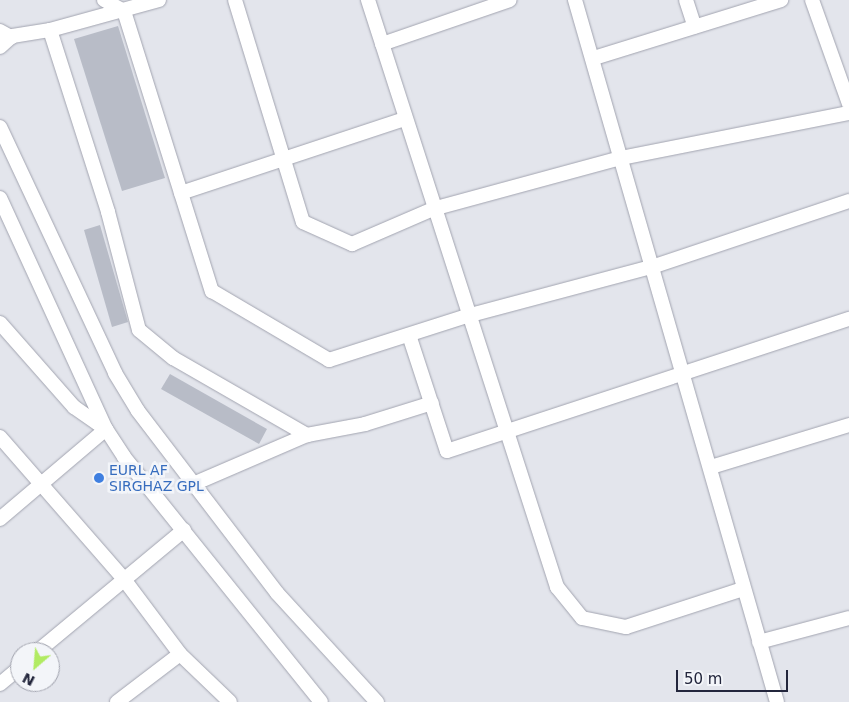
<!DOCTYPE html>
<html>
<head>
<meta charset="utf-8">
<style>
	body { margin:0 }
	#map { position:relative; width:849px; height:702px; overflow:hidden; background:#e3e5ec; font-family:"DejaVu Sans",sans-serif }
	div>[style] { position:absolute }
	[style*='--x'] { left:calc(var(--x)*1px); top:calc(var(--y)*1px); width:calc(var(--w)*1px); rotate:calc(var(--a)*1deg) }
	.building>* { inset:0; background:#b8bcc7 }
	.roads { filter:drop-shadow(0 0 1px #a2a4b0) drop-shadow(0 0 1px #a2a4b0) }
	.minor>* { height:14px; margin:-7px; padding:0 7px; transform-origin:7px; border-radius:7px; background:#fff }
	.tertiary>* { height:14px; margin:-7px; padding:0 7px; transform-origin:7px; border-radius:7px; background:#fff }
	.dots>* { width:14px; height:14px; translate:-50% -50%; box-sizing:border-box; border:2px solid #f3f5f9; border-radius:50% }
	span { translate:-50% -50%; white-space:nowrap; text-align:center; line-height:1.15; -webkit-text-stroke:5px #f3f5f9; paint-order:stroke }
	.shop-label { font-size:14px; color:#366cbe }
	.left { translate:0 -50%; text-align:left }
	.north { position:absolute; left:10px; top:642px; width:50px; height:50px; box-sizing:border-box; background:#f3f5f9; border:1px solid #a0a2ad; border-radius:50%; rotate:207deg; font-size:14px; font-weight:700; line-height:20px; text-align:center; color:#23263c }
	.north::after { content:''; display:block; margin:auto; width:18px; height:22px; background:#b1eb62; clip-path:polygon(50% 0,100% 100%,50% 72%,0 100%) }
	.scale { position:absolute; left:676px; top:670px; width:112px; height:22px; box-sizing:border-box; border:2px solid #23263c; border-top:0; padding-left:6px; font-size:15px; line-height:18px; white-space:nowrap; color:#23263c; -webkit-text-stroke:4px #f3f5f9; paint-order:stroke }
</style>
</head>
<body>
<div id="map">
	<div class="building">
		<div style="clip-path:polygon(118px 26px,165px 178px,122px 191px,74px 39px)"></div>
		<div style="clip-path:polygon(100px 225px,128px 322px,112px 327px,84px 230px)"></div>
		<div style="clip-path:polygon(170px 374px,267px 429px,259px 444px,161px 389px)"></div>
	</div>
	<div class="roads">
		<div class="minor">
			<div style="--x:104;--y:0;--w:23;--a:29"></div>
			<div style="--x:124;--y:11;--w:294;--a:72.6"></div>
			<div style="--x:212;--y:291;--w:136;--a:30.5"></div>
			<div style="--x:329;--y:360;--w:145;--a:-17.7"></div>
			<div style="--x:467;--y:316;--w:195;--a:-14.9"></div>
			<div style="--x:655;--y:266;--w:205;--a:-18.5"></div>
			<div style="--x:235;--y:0;--w:232;--a:73"></div>
			<div style="--x:303;--y:222;--w:54;--a:24.2"></div>
			<div style="--x:352;--y:244;--w:88;--a:-23.4"></div>
			<div style="--x:433;--y:209;--w:195;--a:-15.2"></div>
			<div style="--x:621;--y:158;--w:232;--a:-11.2"></div>
			<div style="--x:368;--y:0;--w:617;--a:72.15"></div>
			<div style="--x:557;--y:587;--w:40;--a:51"></div>
			<div style="--x:582;--y:618;--w:45;--a:11.6"></div>
			<div style="--x:626;--y:627;--w:123;--a:-18"></div>
			<div style="--x:575;--y:0;--w:730;--a:73.95"></div>
			<div style="--x:686;--y:0;--w:28;--a:72"></div>
			<div style="--x:812;--y:0;--w:110;--a:70.4"></div>
			<div style="--x:50;--y:30;--w:191;--a:72.3"></div>
			<div style="--x:108;--y:212;--w:122;--a:75.3"></div>
			<div style="--x:139;--y:330;--w:44;--a:39.5"></div>
			<div style="--x:173;--y:358;--w:155;--a:29.9"></div>
			<div style="--x:307;--y:435;--w:59;--a:-10.7"></div>
			<div style="--x:365;--y:424;--w:70;--a:-17.4"></div>
			<div style="--x:0;--y:38;--w:51;--a:-9.1"></div>
			<div style="--x:50;--y:30;--w:113;--a:-15.4"></div>
			<div style="--x:382;--y:44;--w:135;--a:-19"></div>
			<div style="--x:594;--y:58;--w:196;--a:-17.2"></div>
			<div style="--x:181;--y:193;--w:236;--a:-18.3"></div>
			<div style="--x:0;--y:323;--w:112;--a:48.6"></div>
			<div style="--x:74;--y:407;--w:39;--a:35"></div>
			<div style="--x:106;--y:429;--w:139;--a:139.7"></div>
			<div style="--x:409;--y:335;--w:122;--a:71.9"></div>
			<div style="--x:447;--y:451;--w:423;--a:-18.2"></div>
			<div style="--x:0;--y:437;--w:187;--a:48.9"></div>
			<div style="--x:123;--y:578;--w:95;--a:53.1"></div>
			<div style="--x:180;--y:654;--w:69;--a:43.8"></div>
			<div style="--x:711;--y:467;--w:144;--a:-16.9"></div>
			<div style="--x:191;--y:485;--w:126;--a:-23.3"></div>
			<div style="--x:759;--y:642;--w:93;--a:-14.9"></div>
			<div style="--x:37;--y:652;--w:191;--a:-39.7"></div>
			<div style="--x:0;--y:684;--w:26;--a:-40"></div>
			<div style="--x:117;--y:702;--w:79;--a:-37.3"></div>
		</div>
		<div class="tertiary">
			<div style="--x:0;--y:31;--w:13;--a:29"></div>
			<div style="--x:11;--y:37;--w:15;--a:138"></div>
			<div style="--x:0;--y:127;--w:272;--a:64.9"></div>
			<div style="--x:115;--y:373;--w:44;--a:58.8"></div>
			<div style="--x:138;--y:411;--w:229;--a:52.6"></div>
			<div style="--x:277;--y:593;--w:148;--a:47.5"></div>
			<div style="--x:0;--y:198;--w:254;--a:65.4"></div>
			<div style="--x:106;--y:429;--w:33;--a:57"></div>
			<div style="--x:124;--y:457;--w:314;--a:51.2"></div>
		</div>
	</div>
	<div class="dots">
		<div style="left:99px;top:478px;background:#3f7fe0"></div>
	</div>
	<div class="shop-label">
		<span class="left" style="left:109px;top:478px">EURL AF<br>SIRGHAZ GPL</span>
	</div>
	<div class="north">N</div>
	<div class="scale">50 m</div>
</div>
</body>
</html>
